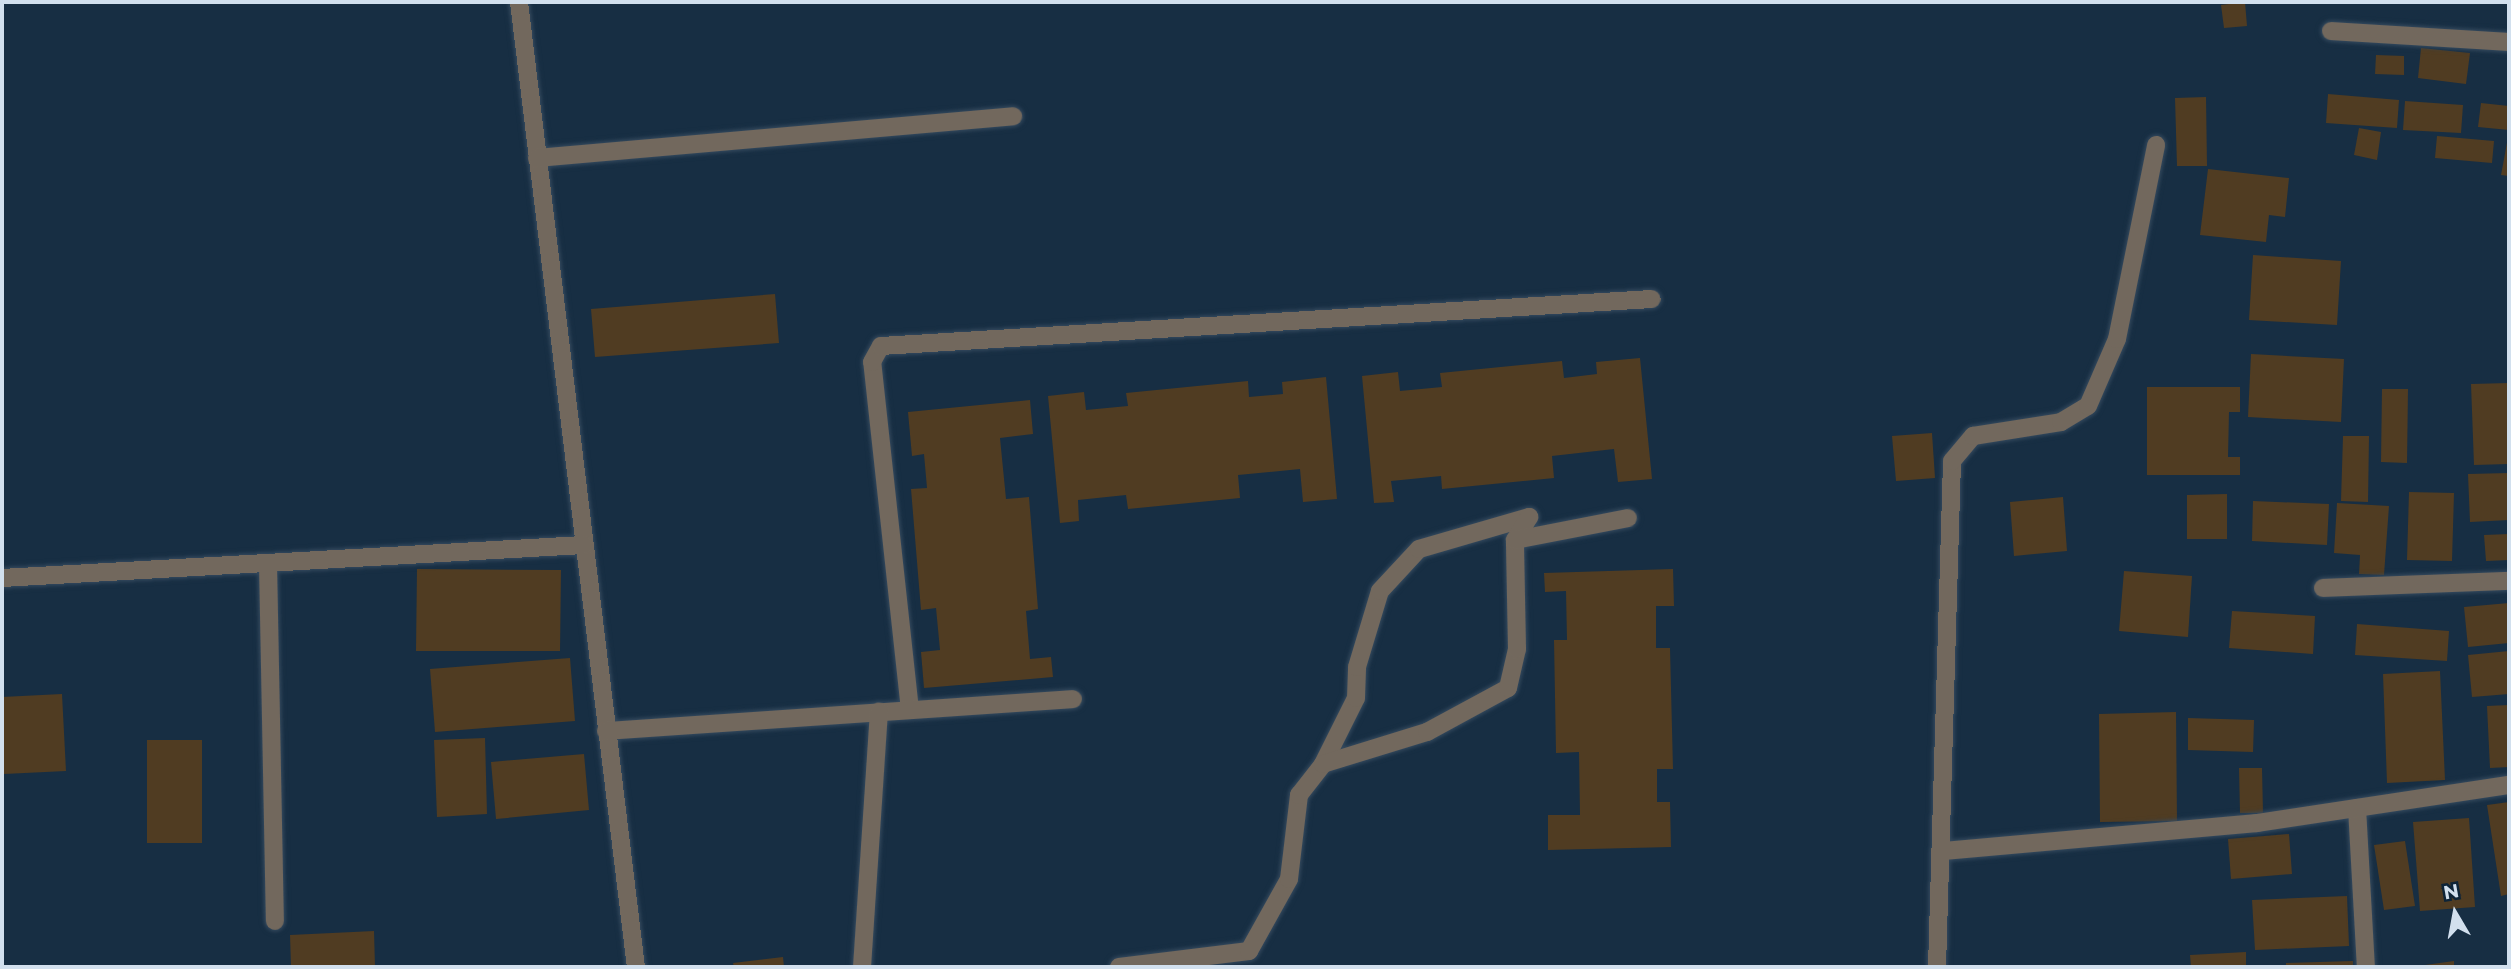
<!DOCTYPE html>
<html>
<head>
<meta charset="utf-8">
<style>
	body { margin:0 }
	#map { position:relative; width:2511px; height:969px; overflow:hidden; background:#172e43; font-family:Montserrat,sans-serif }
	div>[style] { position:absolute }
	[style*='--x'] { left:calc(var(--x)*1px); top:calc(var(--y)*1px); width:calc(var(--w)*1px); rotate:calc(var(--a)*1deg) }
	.building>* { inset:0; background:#503c22 }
	.roads { filter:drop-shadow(0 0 2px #354a5e) drop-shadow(0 0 2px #354a5e) }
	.street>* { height:18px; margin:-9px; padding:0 9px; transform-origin:9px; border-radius:9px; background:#72685d }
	span { translate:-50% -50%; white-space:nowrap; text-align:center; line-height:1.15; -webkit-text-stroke:7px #0d2438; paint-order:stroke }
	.frame { position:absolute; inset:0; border:4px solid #d2e0ee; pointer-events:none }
	.north { position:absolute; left:2420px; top:878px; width:70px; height:70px; -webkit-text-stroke:5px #0d2438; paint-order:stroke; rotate:350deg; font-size:19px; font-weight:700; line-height:28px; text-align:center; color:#d2e0ee }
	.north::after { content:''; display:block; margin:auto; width:24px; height:32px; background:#d2e0ee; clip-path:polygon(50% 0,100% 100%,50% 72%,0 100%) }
</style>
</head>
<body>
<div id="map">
	<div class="building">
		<div style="clip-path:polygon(2245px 2px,2247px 26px,2224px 28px,2221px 5px)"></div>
		<div style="clip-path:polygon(2421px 48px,2470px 53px,2466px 84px,2418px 78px)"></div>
		<div style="clip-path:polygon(2376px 55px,2404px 56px,2404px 75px,2375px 74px)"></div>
		<div style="clip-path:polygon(2328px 94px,2399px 100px,2397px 128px,2326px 123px)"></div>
		<div style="clip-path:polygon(2206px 97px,2207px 166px,2177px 166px,2175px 98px)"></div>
		<div style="clip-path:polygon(2405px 101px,2463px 105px,2461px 133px,2403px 130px)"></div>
		<div style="clip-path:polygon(2481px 103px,2509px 106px,2509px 130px,2478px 127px)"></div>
		<div style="clip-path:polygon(2359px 128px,2381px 132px,2377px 160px,2354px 155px)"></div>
		<div style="clip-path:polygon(2509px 132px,2509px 176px,2501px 175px)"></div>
		<div style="clip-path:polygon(2437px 136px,2494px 141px,2492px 163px,2435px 158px)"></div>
		<div style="clip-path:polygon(2208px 169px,2289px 178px,2285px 217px,2269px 215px,2266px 242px,2200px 235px)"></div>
		<div style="clip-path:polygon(2253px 255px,2341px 261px,2337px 325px,2249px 320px)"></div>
		<div style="clip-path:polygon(775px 294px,779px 343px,595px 357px,591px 309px)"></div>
		<div style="clip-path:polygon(2251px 354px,2344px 359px,2341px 422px,2248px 417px)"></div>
		<div style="clip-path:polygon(1640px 358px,1652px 479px,1618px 482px,1614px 449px,1552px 456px,1554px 478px,1442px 489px,1441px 476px,1391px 481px,1394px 502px,1374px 503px,1362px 376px,1398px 372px,1400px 391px,1442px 387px,1440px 373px,1562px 361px,1564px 378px,1597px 374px,1596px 362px)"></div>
		<div style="clip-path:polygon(1326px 377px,1337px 499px,1303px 502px,1300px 469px,1238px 475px,1240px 498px,1128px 509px,1126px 495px,1078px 500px,1079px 521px,1060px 523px,1048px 396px,1084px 392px,1086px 410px,1128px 406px,1126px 393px,1248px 381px,1249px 397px,1283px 394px,1282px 382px)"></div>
		<div style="clip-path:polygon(2509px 383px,2509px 464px,2474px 465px,2471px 384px)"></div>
		<div style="clip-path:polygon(2147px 387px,2240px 387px,2240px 412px,2229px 412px,2228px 457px,2240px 457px,2240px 475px,2147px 475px)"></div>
		<div style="clip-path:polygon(2382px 389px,2408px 389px,2407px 463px,2381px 462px)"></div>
		<div style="clip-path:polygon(1030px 400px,1033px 434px,1000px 438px,1006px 499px,1029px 497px,1038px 609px,1026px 611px,1030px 659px,1051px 657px,1053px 677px,924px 688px,921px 652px,940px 650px,936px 608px,921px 610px,911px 489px,927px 488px,924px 454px,912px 456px,908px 412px)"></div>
		<div style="clip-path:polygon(1932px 433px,1935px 478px,1896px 481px,1892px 436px)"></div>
		<div style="clip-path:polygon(2343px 436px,2369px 436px,2368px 502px,2341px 501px)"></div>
		<div style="clip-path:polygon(2509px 473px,2509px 520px,2470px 522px,2468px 474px)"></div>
		<div style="clip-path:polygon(2409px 492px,2454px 493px,2452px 561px,2407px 560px)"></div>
		<div style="clip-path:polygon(2227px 494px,2227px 539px,2187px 539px,2187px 495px)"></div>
		<div style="clip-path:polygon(2063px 497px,2067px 551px,2014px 556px,2010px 502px)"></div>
		<div style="clip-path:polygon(2253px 501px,2329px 504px,2327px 545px,2252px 541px)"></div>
		<div style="clip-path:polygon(2337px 503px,2389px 506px,2384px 575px,2359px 574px,2360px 555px,2334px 553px)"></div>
		<div style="clip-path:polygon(2509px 534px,2509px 560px,2486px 561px,2484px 535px)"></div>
		<div style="clip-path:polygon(417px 569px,561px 570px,560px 651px,416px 651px)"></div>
		<div style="clip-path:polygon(1673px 569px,1674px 606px,1656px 606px,1656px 648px,1670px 648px,1673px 769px,1657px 769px,1657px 802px,1670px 802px,1671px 847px,1548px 850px,1548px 815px,1580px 815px,1579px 752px,1556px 753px,1554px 640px,1567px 640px,1566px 591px,1545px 592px,1544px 573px)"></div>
		<div style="clip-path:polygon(2124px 571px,2192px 576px,2188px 637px,2119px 631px)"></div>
		<div style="clip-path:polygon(2509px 603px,2509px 643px,2468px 647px,2464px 607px)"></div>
		<div style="clip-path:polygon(2232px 611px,2315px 616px,2313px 654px,2229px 648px)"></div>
		<div style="clip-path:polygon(2357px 624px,2449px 631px,2447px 661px,2355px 655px)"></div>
		<div style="clip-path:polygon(2509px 651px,2509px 694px,2472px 697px,2468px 655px)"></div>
		<div style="clip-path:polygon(570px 658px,575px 721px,435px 732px,430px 669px)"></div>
		<div style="clip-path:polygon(2440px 671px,2445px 780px,2387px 783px,2383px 674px)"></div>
		<div style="clip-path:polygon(62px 694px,66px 771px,4px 774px,2px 697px)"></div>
		<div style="clip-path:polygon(2509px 705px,2509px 767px,2490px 768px,2487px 706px)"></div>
		<div style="clip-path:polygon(2176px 712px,2177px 821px,2100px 822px,2099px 714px)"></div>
		<div style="clip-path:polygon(2188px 718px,2254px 720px,2253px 752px,2188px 750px)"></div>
		<div style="clip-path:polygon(485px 738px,487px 814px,437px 817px,434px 740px)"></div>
		<div style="clip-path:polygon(147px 740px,202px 740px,202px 843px,147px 843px)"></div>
		<div style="clip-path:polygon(584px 754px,589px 810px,496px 819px,491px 762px)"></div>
		<div style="clip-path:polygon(2239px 768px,2262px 768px,2263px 813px,2240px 813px)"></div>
		<div style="clip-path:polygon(2509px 802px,2509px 894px,2501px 896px,2487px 805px)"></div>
		<div style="clip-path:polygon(2469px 818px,2475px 907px,2420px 911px,2413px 822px)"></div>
		<div style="clip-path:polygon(2289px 834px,2292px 874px,2231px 879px,2228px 839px)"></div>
		<div style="clip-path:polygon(2405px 841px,2415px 906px,2384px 910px,2374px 845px)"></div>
		<div style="clip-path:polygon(2347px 896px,2349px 946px,2255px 950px,2252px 900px)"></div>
		<div style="clip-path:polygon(374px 931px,375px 967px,291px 967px,290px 935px)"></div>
		<div style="clip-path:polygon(2246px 952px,2246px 967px,2191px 967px,2190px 955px)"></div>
		<div style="clip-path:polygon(783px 957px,784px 967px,734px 967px,733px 963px)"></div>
		<div style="clip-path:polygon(2353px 961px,2353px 967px,2286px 967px,2286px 963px)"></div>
		<div style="clip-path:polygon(2454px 961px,2454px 967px,2418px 967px,2418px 966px)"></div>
	</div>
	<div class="roads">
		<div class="street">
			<div style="--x:519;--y:2;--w:972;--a:83.09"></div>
			<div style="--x:2331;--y:31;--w:178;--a:3.5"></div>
			<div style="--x:537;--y:158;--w:478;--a:-5"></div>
			<div style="--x:268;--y:563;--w:358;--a:88.9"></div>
			<div style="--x:2;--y:578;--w:583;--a:-3.25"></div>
			<div style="--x:2323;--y:588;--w:186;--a:-2.2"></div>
			<div style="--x:910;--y:710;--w:350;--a:-96.2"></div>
			<div style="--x:872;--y:362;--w:18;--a:-61"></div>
			<div style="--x:881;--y:346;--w:772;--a:-3.49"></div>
			<div style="--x:606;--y:731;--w:468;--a:-3.9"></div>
			<div style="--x:1323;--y:764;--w:74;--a:-63.4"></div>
			<div style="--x:1356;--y:698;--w:31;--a:-88"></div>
			<div style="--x:1357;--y:667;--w:79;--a:-73.2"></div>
			<div style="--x:1380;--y:591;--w:57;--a:-47.1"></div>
			<div style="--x:1419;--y:549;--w:115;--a:-16.2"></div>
			<div style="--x:1529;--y:517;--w:27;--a:121"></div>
			<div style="--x:2357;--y:808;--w:159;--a:86.8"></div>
			<div style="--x:1944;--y:851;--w:314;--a:-5.1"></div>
			<div style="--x:2257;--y:823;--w:255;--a:-8.6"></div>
			<div style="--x:862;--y:967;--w:256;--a:-86.2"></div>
			<div style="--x:1119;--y:967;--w:131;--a:-7"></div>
			<div style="--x:1249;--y:951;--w:82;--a:-60.9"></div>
			<div style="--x:1289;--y:879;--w:85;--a:-83.2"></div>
			<div style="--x:1299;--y:795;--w:39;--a:-52"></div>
			<div style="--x:1323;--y:764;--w:109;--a:-17.1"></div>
			<div style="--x:1427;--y:732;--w:92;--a:-28.5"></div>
			<div style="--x:1508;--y:688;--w:40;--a:-77"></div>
			<div style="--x:1517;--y:649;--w:109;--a:-91.1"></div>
			<div style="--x:1515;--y:540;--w:115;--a:-11"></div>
			<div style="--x:1937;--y:967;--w:506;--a:-88.3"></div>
			<div style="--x:1952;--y:461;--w:33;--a:-50"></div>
			<div style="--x:1973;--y:436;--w:89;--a:-9"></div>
			<div style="--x:2061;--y:422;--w:31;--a:-31"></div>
			<div style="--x:2088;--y:406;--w:73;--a:-66.6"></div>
			<div style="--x:2117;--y:339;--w:198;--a:-78.6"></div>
		</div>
	</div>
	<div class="frame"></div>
	<div class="north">N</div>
</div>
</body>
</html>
